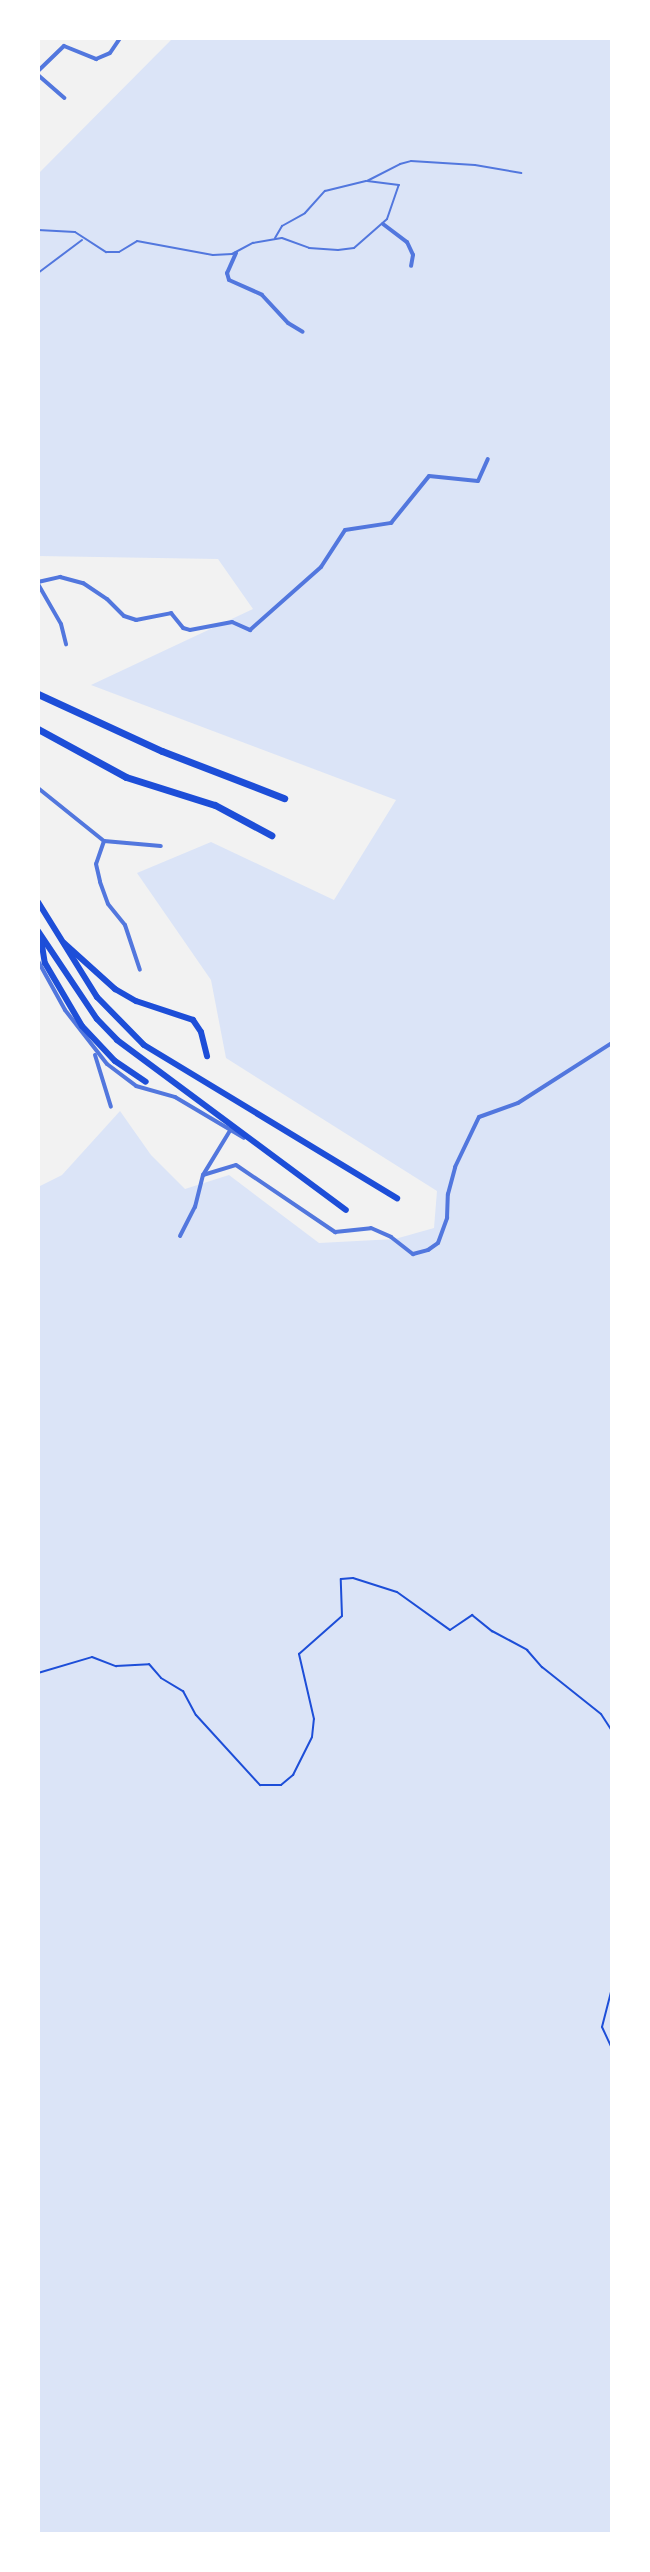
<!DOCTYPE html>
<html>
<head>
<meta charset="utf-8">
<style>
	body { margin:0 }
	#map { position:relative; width:650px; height:2572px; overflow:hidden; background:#f2f2f2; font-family:Ubuntu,sans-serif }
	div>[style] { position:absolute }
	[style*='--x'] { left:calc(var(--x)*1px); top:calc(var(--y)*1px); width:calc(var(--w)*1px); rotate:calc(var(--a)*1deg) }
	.green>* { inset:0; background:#dbe4f7 }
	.path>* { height:2px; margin:-1px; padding:0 1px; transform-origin:1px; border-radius:1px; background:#1d4ed8 }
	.service>* { height:2px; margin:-1px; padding:0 1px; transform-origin:1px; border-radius:1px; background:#5277de }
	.minor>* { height:4px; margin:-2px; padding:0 2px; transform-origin:2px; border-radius:2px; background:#5277de }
	.primary>* { height:6px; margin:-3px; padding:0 3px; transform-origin:3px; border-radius:3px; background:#1d4ed8 }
	.trunk>* { height:7px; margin:-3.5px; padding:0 3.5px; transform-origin:3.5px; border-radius:3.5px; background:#1d4ed8 }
	span { translate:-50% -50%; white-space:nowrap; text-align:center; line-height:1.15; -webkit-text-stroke:7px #fff; paint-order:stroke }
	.frame { position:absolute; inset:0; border:40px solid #fff; pointer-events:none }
</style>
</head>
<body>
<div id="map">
	<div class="green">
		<div style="clip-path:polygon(173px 38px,612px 38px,612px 2534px,38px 2534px,38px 1187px,62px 1175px,120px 1111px,151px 1155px,185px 1189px,229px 1175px,319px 1243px,395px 1239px,434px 1228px,437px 1191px,226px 1058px,211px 980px,137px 873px,211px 842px,334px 900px,396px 800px,91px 685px,253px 609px,218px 559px,38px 556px,38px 174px)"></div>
	</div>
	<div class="path">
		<div style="--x:38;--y:1673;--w:56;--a:-16.5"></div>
		<div style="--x:92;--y:1657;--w:26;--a:21"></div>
		<div style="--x:116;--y:1666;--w:33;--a:-3"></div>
		<div style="--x:149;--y:1664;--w:18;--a:49"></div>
		<div style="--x:161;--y:1678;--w:26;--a:31"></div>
		<div style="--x:183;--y:1691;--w:27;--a:62"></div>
		<div style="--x:196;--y:1715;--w:95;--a:47.6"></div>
		<div style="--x:260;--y:1785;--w:21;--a:0"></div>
		<div style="--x:281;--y:1785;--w:16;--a:-40"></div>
		<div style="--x:293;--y:1775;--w:42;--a:-63.4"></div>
		<div style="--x:312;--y:1737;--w:18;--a:-84"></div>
		<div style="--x:314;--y:1719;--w:67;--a:-103"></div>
		<div style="--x:299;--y:1654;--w:57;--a:-41.5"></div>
		<div style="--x:342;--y:1616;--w:37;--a:-92"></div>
		<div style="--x:341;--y:1579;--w:12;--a:-5"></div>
		<div style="--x:353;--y:1578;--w:46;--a:17.7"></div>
		<div style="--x:397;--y:1592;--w:65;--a:35.6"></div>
		<div style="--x:450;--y:1630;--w:27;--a:-34"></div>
		<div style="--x:472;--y:1615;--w:26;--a:39"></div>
		<div style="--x:492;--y:1631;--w:40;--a:28"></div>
		<div style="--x:527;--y:1650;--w:23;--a:49"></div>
		<div style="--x:542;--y:1667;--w:75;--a:38.5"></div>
		<div style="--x:601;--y:1714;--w:20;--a:57"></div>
		<div style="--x:612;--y:1988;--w:40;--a:104.4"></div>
		<div style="--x:602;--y:2027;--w:23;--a:65"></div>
	</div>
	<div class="service">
		<div style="--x:38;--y:230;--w:37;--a:3"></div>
		<div style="--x:75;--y:232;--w:37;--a:33"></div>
		<div style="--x:106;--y:252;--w:13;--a:0"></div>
		<div style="--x:119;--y:252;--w:21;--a:-31"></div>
		<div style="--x:137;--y:241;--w:77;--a:10.4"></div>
		<div style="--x:213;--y:255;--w:19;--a:-3"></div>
		<div style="--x:232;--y:254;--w:24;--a:-28"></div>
		<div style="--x:253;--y:243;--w:29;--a:-10"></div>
		<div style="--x:282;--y:238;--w:29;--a:20"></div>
		<div style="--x:309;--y:248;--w:29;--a:4"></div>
		<div style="--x:338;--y:250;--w:16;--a:-7"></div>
		<div style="--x:354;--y:248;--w:44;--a:-41.3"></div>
		<div style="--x:387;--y:219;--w:36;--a:-71"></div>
		<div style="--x:399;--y:185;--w:32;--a:-173"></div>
		<div style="--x:367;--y:181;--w:37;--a:-27"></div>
		<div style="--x:400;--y:164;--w:11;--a:-15"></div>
		<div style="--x:411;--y:161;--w:64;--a:3.6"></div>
		<div style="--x:475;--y:165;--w:47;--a:9.9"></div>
		<div style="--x:275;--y:238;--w:14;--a:-60"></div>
		<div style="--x:282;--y:226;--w:26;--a:-29"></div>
		<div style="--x:305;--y:213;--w:30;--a:-48"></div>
		<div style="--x:325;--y:191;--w:42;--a:-13.7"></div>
		<div style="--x:38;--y:273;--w:55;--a:-36.9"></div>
	</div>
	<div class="minor">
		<div style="--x:233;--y:38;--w:9;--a:0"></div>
		<div style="--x:38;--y:71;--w:36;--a:-44"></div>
		<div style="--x:64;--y:46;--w:35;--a:22"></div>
		<div style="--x:96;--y:59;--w:15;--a:-23"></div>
		<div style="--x:110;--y:53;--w:18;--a:-56"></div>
		<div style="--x:38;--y:75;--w:35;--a:41"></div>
		<div style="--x:383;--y:224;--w:30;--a:37"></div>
		<div style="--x:407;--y:242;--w:14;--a:65"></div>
		<div style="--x:413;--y:255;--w:11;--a:100"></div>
		<div style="--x:236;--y:253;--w:22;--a:114"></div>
		<div style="--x:227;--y:273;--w:7;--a:74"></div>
		<div style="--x:229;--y:280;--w:36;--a:24"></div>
		<div style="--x:262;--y:295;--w:38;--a:47"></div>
		<div style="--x:288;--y:323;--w:17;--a:31"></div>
		<div style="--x:38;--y:582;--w:23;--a:-13"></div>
		<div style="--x:60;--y:577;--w:24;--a:15"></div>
		<div style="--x:83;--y:583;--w:29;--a:34"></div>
		<div style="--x:107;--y:599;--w:24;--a:45"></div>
		<div style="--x:124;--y:616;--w:13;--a:18"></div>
		<div style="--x:136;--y:620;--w:36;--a:-11"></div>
		<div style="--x:171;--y:613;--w:19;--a:51"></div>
		<div style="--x:183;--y:628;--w:7;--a:16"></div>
		<div style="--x:190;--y:630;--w:43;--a:-10.8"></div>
		<div style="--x:232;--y:622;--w:20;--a:24"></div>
		<div style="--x:250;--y:630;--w:95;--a:-41.6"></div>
		<div style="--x:321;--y:567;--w:44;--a:-57"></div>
		<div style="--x:345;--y:530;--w:47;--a:-8.7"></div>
		<div style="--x:391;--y:523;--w:60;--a:-51"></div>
		<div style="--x:429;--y:476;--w:49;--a:5.8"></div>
		<div style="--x:478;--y:481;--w:24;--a:-66"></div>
		<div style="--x:38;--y:584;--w:46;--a:60.1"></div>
		<div style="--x:61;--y:624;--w:21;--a:76"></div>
		<div style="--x:38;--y:788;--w:85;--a:38.8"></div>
		<div style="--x:104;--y:841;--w:57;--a:5"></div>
		<div style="--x:104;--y:841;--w:24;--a:109"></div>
		<div style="--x:96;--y:864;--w:18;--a:77"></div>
		<div style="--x:100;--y:882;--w:23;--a:70"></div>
		<div style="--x:108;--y:904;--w:27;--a:51"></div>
		<div style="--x:125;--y:925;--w:47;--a:71.6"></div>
		<div style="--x:38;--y:961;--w:56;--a:61.1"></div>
		<div style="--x:65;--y:1010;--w:68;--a:52.1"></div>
		<div style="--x:107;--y:1064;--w:36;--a:37"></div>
		<div style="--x:136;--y:1086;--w:41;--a:15.8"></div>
		<div style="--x:175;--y:1097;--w:80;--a:30.7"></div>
		<div style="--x:95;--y:1055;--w:54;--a:72.9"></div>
		<div style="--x:231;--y:1129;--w:54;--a:121.3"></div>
		<div style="--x:203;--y:1175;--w:34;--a:-17"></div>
		<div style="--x:236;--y:1165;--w:120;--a:34.1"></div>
		<div style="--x:335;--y:1232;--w:36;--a:-6"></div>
		<div style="--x:371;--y:1228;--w:22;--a:24"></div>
		<div style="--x:391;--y:1237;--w:28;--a:38"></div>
		<div style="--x:413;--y:1254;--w:16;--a:-15"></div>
		<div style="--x:428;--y:1250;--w:12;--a:-35"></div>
		<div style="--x:438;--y:1243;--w:27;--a:-70"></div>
		<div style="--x:447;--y:1218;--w:24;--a:-88"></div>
		<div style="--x:448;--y:1194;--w:28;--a:-75"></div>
		<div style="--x:455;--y:1167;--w:55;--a:-64.4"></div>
		<div style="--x:479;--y:1117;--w:41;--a:-19.7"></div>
		<div style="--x:518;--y:1103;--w:112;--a:-32.6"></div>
		<div style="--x:180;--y:1236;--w:33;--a:-63"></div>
		<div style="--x:195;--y:1207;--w:33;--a:-76"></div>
	</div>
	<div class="primary">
		<div style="--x:38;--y:902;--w:112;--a:58.2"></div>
		<div style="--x:97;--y:997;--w:67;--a:45.6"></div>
		<div style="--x:144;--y:1045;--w:296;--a:31.2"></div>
		<div style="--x:38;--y:931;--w:106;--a:56.2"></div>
		<div style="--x:97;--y:1019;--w:29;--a:46"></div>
		<div style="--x:117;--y:1040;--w:285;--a:36.6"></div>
		<div style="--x:41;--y:939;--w:24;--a:81"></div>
		<div style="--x:45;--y:963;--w:73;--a:59.6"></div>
		<div style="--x:82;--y:1026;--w:48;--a:46.7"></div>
		<div style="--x:115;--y:1061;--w:37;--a:34"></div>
		<div style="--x:64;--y:943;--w:69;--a:42"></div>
		<div style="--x:115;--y:989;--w:24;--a:30"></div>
		<div style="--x:136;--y:1001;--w:60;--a:18.4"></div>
		<div style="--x:193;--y:1020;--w:14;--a:56"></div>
		<div style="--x:201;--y:1032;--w:25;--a:76"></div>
	</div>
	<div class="trunk">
		<div style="--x:38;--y:694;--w:136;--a:24.7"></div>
		<div style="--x:162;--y:751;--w:131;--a:21.1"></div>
		<div style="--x:38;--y:729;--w:100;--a:28.6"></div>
		<div style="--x:126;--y:777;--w:93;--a:17.5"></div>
		<div style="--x:215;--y:805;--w:64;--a:28.2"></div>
	</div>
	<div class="frame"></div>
</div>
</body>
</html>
